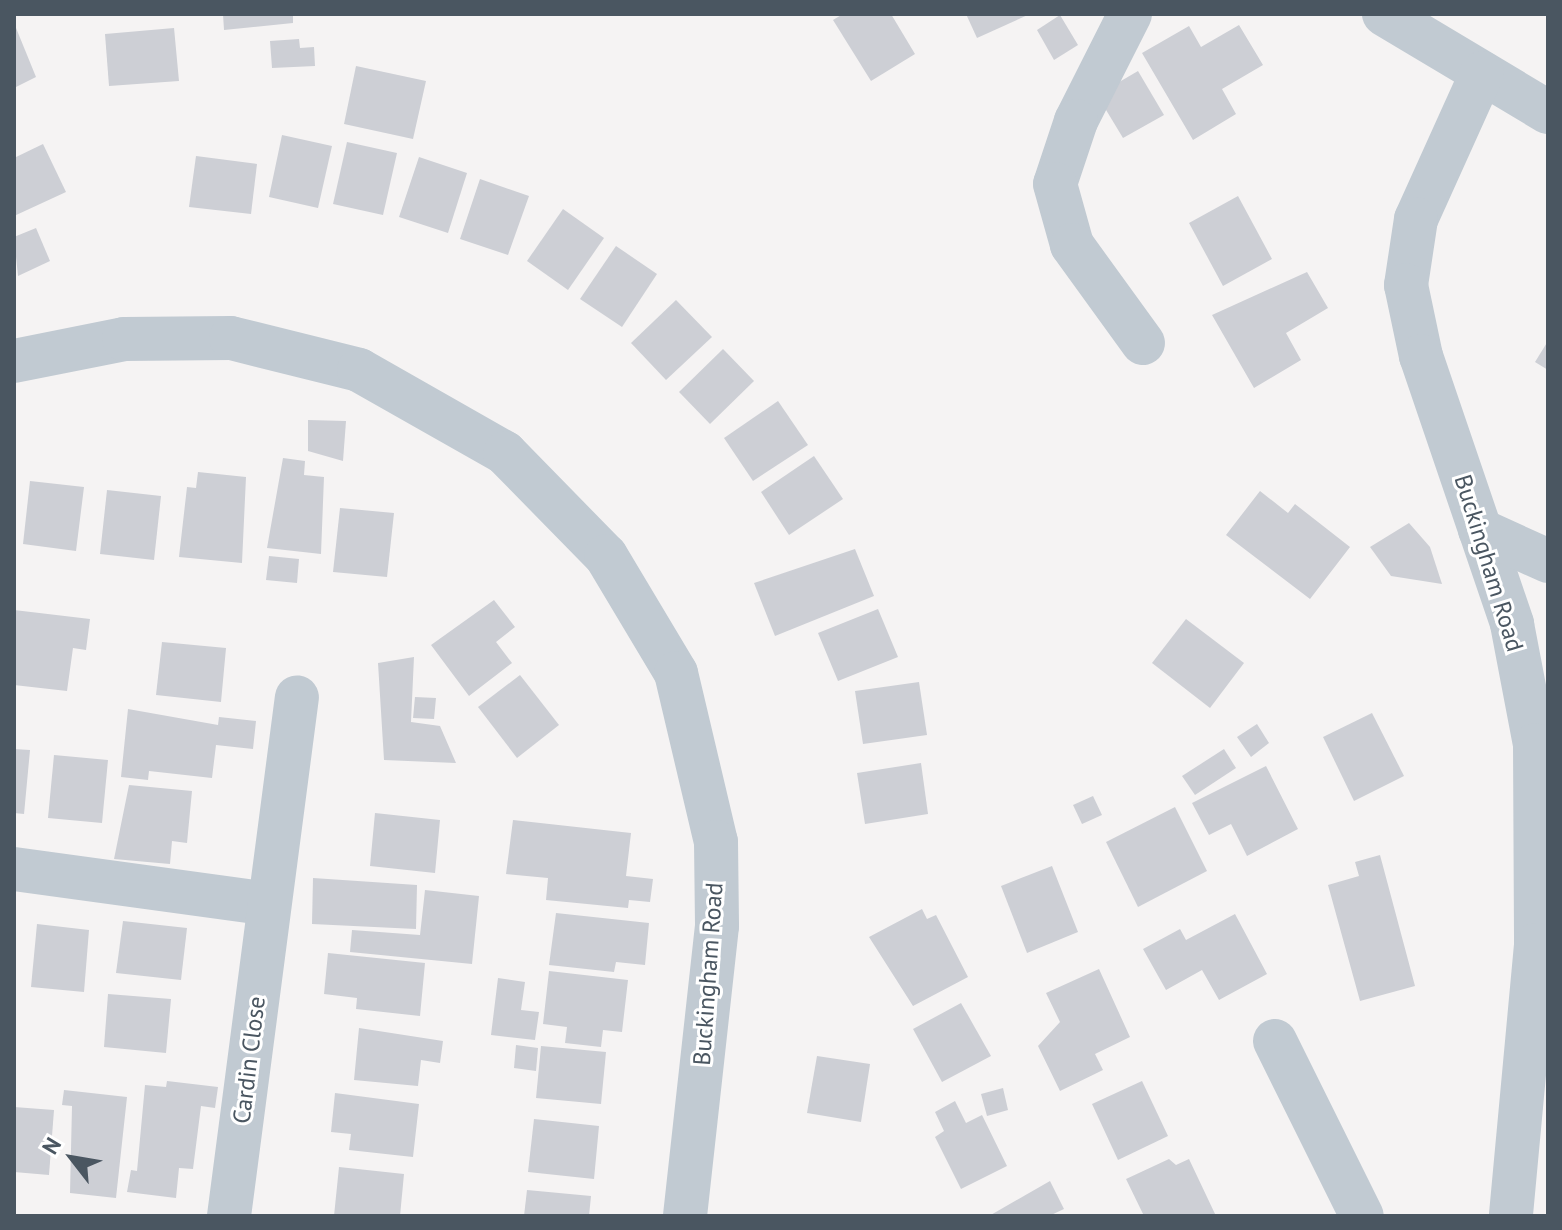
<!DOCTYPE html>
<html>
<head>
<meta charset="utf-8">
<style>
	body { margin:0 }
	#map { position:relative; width:1562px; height:1230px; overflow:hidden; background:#f5f3f3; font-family:"PT Sans",sans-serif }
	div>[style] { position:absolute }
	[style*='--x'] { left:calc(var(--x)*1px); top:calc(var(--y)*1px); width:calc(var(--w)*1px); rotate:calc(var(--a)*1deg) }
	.building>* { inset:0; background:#cdcfd5 }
	.minor>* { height:44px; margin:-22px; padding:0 22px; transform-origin:22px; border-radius:22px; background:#c1cad2 }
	span { translate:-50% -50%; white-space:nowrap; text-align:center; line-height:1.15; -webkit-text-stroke:6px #fff; paint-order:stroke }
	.street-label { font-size:24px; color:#4a5661 }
	.frame { position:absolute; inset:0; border:16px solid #4a5661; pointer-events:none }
	.north { position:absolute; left:32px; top:1118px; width:80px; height:80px; -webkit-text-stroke:6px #fff; paint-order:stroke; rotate:301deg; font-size:22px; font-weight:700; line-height:32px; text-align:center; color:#4a5661 }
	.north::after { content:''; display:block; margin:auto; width:28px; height:36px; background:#4a5661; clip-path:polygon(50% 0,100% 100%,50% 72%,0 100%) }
</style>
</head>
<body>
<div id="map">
	<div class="building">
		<div style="clip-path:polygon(223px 14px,293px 14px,293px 23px,224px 30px)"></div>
		<div style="clip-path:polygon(843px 14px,891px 14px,915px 54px,871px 81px,833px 20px)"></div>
		<div style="clip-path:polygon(966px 14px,1030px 14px,977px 38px)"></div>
		<div style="clip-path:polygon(1060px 15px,1078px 45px,1054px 60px,1037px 30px)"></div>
		<div style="clip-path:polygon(14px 23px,36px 77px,14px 88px)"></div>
		<div style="clip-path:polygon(1239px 25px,1263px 65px,1222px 89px,1236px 114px,1193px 140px,1142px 53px,1189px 26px,1201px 47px)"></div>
		<div style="clip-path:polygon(174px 28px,179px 81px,109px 86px,105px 34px)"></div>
		<div style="clip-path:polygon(299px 39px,300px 48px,314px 47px,315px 66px,272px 68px,270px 41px)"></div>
		<div style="clip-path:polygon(356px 66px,426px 81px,413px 139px,344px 124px)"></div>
		<div style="clip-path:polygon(1138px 71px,1164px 115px,1123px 138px,1097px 95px)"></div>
		<div style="clip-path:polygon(282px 135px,332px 146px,318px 208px,269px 197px)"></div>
		<div style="clip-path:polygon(347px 142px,397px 153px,383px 215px,333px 204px)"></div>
		<div style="clip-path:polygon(43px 144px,66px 192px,14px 216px,14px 158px)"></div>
		<div style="clip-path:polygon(196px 156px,257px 164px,251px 214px,189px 207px)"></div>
		<div style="clip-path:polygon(419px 157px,467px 173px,448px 233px,399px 217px)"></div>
		<div style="clip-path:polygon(480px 179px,529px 196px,508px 255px,460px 239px)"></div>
		<div style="clip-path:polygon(1238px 196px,1272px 259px,1223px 286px,1189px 223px)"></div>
		<div style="clip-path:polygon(563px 209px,604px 238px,568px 290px,527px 261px)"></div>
		<div style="clip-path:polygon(36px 228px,50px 261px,18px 276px,14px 237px)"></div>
		<div style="clip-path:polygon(616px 246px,657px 274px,622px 327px,580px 299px)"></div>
		<div style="clip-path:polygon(1307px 272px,1328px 308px,1286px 333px,1301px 360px,1254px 388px,1212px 315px)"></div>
		<div style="clip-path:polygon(676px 300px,712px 337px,666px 380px,631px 343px)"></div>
		<div style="clip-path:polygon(1548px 341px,1548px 370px,1535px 362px)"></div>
		<div style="clip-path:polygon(723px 349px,754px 381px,710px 424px,679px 392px)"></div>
		<div style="clip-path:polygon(778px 401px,808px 445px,753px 481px,724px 438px)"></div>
		<div style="clip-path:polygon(308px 420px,346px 421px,343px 461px,308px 451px)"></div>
		<div style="clip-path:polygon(814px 456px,843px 499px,789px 535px,761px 492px)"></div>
		<div style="clip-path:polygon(283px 458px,305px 461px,304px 475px,324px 477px,321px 554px,267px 548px)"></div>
		<div style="clip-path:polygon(198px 472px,246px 477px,242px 563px,179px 557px,187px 487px,196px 488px)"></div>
		<div style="clip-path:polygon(30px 481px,84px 487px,76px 551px,23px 544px)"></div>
		<div style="clip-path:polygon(107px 490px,161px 496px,154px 560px,100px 554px)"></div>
		<div style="clip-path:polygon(1260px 491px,1288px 513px,1295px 504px,1350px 547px,1310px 599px,1226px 535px)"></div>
		<div style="clip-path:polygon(340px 508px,394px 513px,387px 577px,333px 572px)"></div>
		<div style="clip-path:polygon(1409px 523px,1430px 547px,1442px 584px,1391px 576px,1370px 547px)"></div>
		<div style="clip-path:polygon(855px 549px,874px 596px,775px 636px,754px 583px)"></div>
		<div style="clip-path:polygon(269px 556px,299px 559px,297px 583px,266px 580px)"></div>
		<div style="clip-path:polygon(494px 600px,515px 627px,496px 642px,512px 663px,469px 696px,431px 645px)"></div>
		<div style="clip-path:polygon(878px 609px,898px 657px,838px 681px,818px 633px)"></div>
		<div style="clip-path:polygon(14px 610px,90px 619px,86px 650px,73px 648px,67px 691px,14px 685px)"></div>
		<div style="clip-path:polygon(1186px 619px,1244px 663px,1210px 708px,1152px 663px)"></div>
		<div style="clip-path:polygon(162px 642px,226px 648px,221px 702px,156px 695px)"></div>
		<div style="clip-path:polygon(414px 657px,411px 722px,440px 726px,456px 763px,384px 760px,378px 663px)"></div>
		<div style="clip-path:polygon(520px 675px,559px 725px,517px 758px,478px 707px)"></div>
		<div style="clip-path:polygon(919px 682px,927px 735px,863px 744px,855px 691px)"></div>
		<div style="clip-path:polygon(415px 697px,436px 698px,434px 719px,413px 718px)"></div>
		<div style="clip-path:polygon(128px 709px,218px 725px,219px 717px,256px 721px,253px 749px,216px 745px,212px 778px,149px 771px,148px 780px,121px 777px)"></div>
		<div style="clip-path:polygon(1372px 713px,1404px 776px,1354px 801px,1323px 737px)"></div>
		<div style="clip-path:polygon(1257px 724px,1269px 743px,1251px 757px,1237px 737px)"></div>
		<div style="clip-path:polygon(14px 749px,30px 750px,24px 814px,14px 813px)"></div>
		<div style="clip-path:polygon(1224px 749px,1236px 768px,1195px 795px,1182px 776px)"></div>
		<div style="clip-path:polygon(54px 755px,108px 760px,102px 823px,48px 818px)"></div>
		<div style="clip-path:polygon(921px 763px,928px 814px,865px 824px,857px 773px)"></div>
		<div style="clip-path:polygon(1266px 766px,1298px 829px,1247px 856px,1231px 824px,1209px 835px,1192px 803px)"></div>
		<div style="clip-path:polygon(129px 785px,192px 791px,187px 843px,172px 841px,170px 864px,114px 859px)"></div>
		<div style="clip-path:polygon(1093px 796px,1102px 815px,1082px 824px,1073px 805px)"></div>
		<div style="clip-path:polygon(1175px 807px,1207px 871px,1138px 907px,1106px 842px)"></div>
		<div style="clip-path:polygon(375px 813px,440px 820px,435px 873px,370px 866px)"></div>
		<div style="clip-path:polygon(513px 820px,631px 833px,626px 876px,653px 879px,650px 902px,629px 900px,628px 908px,546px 900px,548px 878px,506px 874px)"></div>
		<div style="clip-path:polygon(1380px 855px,1415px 986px,1360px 1001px,1328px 885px,1359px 876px,1355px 862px)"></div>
		<div style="clip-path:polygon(1052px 866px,1078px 932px,1027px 953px,1001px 886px)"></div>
		<div style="clip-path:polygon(313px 878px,417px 885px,416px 929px,312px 924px)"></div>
		<div style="clip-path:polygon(425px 890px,479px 896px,472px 964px,350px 952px,352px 930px,420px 935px)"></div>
		<div style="clip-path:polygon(922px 909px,927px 919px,936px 915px,968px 977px,913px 1006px,869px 937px)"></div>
		<div style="clip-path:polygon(556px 913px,649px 923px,645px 965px,616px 962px,614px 972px,549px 965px)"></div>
		<div style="clip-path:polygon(1235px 914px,1267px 974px,1219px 1000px,1202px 970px,1166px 990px,1143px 949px,1180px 929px,1186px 940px)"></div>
		<div style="clip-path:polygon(123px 921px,187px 928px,181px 980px,116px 973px)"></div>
		<div style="clip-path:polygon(37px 924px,89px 930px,84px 992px,31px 987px)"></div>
		<div style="clip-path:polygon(328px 953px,425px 963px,420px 1016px,356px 1009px,357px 998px,324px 994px)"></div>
		<div style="clip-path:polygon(1099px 969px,1130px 1037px,1095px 1054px,1103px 1070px,1060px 1091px,1038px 1046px,1060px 1022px,1046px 993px)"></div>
		<div style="clip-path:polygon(549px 971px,628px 980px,622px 1032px,603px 1030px,601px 1047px,565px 1043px,567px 1027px,543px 1024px)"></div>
		<div style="clip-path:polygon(498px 978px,525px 982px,521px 1010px,539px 1012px,535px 1040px,491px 1035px)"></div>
		<div style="clip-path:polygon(108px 994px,171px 999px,166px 1053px,104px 1047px)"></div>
		<div style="clip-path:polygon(961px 1003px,991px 1056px,942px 1082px,913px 1029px)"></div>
		<div style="clip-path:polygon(359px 1028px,443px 1041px,440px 1063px,421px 1060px,418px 1086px,354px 1080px)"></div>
		<div style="clip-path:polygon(516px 1045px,538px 1048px,536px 1071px,514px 1068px)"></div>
		<div style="clip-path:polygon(541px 1046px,606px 1052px,601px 1104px,536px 1098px)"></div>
		<div style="clip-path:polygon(817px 1056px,870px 1064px,861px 1122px,807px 1113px)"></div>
		<div style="clip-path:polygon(167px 1081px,218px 1087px,215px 1108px,201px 1106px,193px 1169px,179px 1168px,176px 1198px,127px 1192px,131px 1170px,137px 1171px,145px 1085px,166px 1087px)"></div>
		<div style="clip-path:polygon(1142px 1081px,1168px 1136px,1118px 1160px,1092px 1104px)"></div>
		<div style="clip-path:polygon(1003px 1088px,1008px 1110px,987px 1116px,981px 1094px)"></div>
		<div style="clip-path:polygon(64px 1090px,127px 1097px,116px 1198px,70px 1193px,72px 1106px,62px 1105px)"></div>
		<div style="clip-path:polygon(335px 1093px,419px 1104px,413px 1157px,349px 1150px,351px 1134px,331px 1132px)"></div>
		<div style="clip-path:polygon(955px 1101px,966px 1123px,982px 1115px,1007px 1166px,961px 1189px,935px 1137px,944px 1131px,935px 1112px)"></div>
		<div style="clip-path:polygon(14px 1107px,54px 1110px,49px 1175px,14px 1172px)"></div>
		<div style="clip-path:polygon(534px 1119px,599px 1126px,594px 1179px,528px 1172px)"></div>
		<div style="clip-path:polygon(1169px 1159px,1176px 1165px,1189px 1159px,1216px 1216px,1144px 1216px,1126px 1179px)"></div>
		<div style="clip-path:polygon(339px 1167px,404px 1174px,400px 1216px,334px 1216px)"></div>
		<div style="clip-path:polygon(1050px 1181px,1064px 1209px,1049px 1216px,989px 1216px)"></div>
		<div style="clip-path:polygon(527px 1190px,591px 1196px,589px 1216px,524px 1216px)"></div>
	</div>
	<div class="minor">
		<div style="--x:1130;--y:14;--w:120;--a:116.8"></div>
		<div style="--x:1076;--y:121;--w:66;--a:108.4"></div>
		<div style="--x:1055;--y:184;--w:63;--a:74.4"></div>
		<div style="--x:1072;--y:245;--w:121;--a:54.1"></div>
		<div style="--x:1384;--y:14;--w:191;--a:30.9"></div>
		<div style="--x:1482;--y:73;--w:160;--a:114.3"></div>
		<div style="--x:1416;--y:219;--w:67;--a:98.6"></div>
		<div style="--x:1406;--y:285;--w:73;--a:78.1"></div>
		<div style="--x:1421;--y:356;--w:283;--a:71.2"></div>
		<div style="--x:1512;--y:624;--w:123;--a:79.2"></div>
		<div style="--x:1535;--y:745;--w:200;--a:89.7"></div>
		<div style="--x:1536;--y:945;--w:272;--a:95.3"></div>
		<div style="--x:14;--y:361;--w:112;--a:-11.3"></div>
		<div style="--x:124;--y:339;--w:107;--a:-0.5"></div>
		<div style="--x:231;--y:338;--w:132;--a:14"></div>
		<div style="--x:359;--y:370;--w:168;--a:29.6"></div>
		<div style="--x:505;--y:453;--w:144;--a:45.6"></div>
		<div style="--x:606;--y:556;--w:136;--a:59.1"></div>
		<div style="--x:676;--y:673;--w:174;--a:76.7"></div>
		<div style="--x:716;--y:842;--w:84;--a:89.3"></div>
		<div style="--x:717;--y:926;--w:292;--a:96.3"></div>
		<div style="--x:1480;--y:530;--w:75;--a:24.5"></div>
		<div style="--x:14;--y:869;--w:257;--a:7.8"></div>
		<div style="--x:1275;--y:1041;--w:195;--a:63.6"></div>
		<div style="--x:229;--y:1216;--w:523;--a:-82.54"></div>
	</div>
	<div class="street-label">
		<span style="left:1489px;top:563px;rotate:73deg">Buckingham Road</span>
		<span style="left:708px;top:974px;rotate:-86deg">Buckingham Road</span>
		<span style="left:249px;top:1060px;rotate:-83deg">Cardin Close</span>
	</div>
	<div class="frame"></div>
	<div class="north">N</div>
</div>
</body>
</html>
